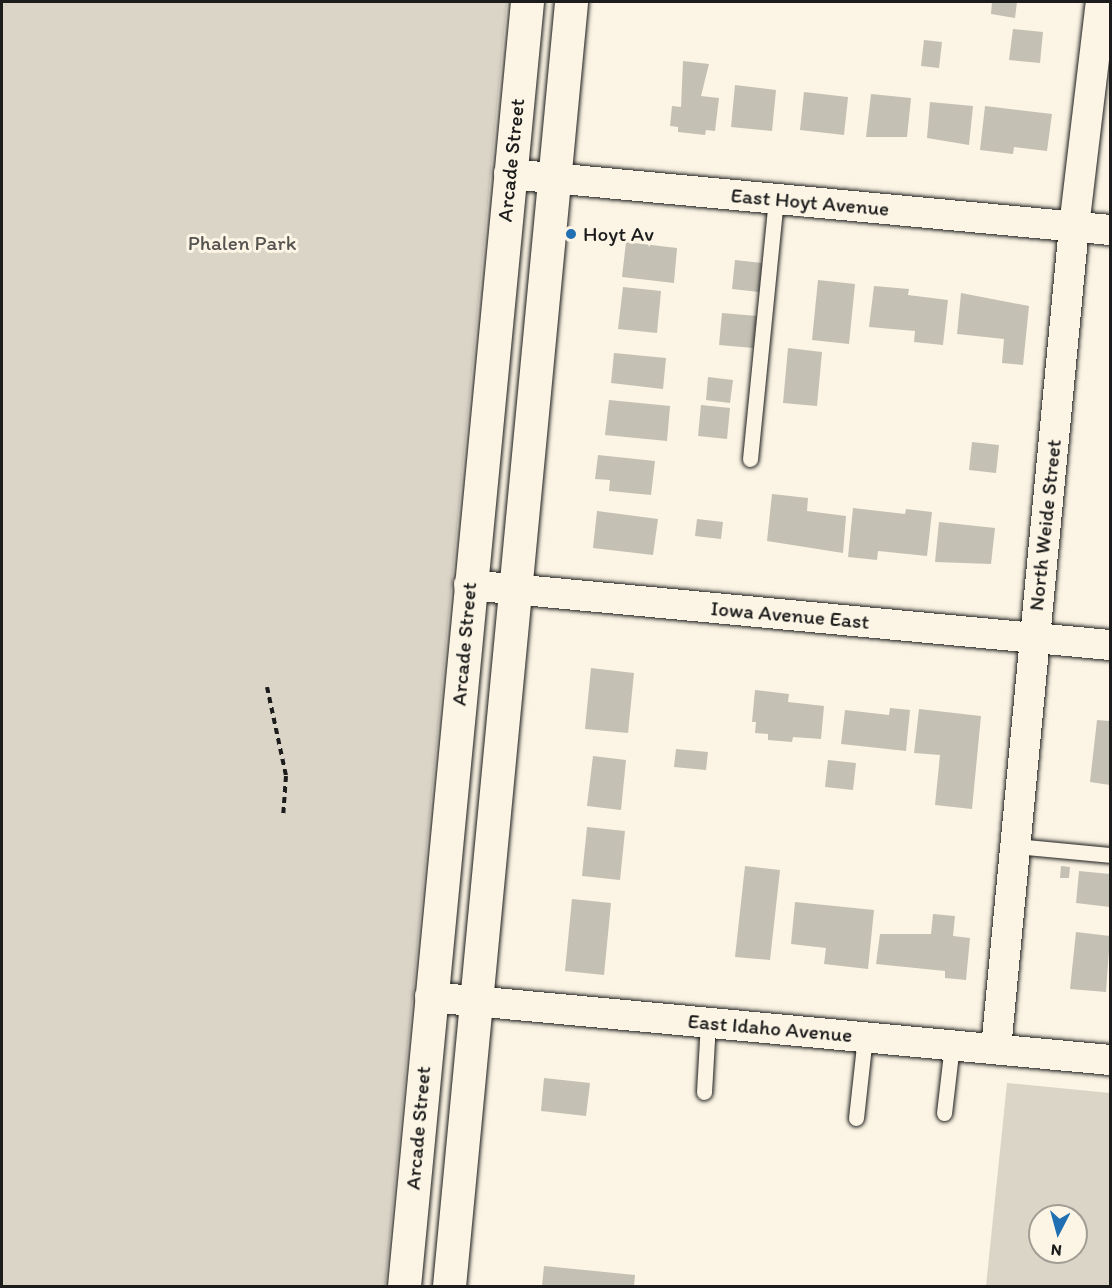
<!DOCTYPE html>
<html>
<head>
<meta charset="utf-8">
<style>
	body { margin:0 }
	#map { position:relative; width:1112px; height:1288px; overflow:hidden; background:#fcf5e5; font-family:Itim,sans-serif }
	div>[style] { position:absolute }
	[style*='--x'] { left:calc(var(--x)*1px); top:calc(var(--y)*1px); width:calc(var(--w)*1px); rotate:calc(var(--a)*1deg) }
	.green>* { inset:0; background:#dbd5c8 }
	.building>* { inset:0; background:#c4c0b3 }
	.path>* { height:4px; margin-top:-2px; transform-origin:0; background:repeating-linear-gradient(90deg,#1c1c1c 0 6px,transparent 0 10.5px) }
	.roads { filter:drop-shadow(0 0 2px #1c1c1c) drop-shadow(0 0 2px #1c1c1c) }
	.service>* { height:15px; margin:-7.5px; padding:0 7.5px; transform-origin:7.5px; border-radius:7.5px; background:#fcf5e5 }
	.minor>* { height:30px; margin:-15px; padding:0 15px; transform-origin:15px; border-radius:15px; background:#fcf5e5 }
	.primary>* { height:33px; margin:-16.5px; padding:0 16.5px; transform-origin:16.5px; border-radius:16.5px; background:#fcf5e5 }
	.dots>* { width:16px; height:16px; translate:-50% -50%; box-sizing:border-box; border:3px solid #fcf5e5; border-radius:50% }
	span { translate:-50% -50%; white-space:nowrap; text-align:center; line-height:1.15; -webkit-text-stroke:6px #fcf5e5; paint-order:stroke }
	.street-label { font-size:21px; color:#1c1c1c }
	.poi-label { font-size:21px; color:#1c1c1c }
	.left { translate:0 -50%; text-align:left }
	.park-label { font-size:21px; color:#555450 }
	.frame { position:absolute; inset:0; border:3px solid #1c1c1c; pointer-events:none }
	.north { position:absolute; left:1028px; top:1204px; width:60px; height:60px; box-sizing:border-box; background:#fcf5e5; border:2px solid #a29e95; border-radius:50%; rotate:186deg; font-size:16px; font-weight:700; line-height:24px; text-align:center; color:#1c1c1c }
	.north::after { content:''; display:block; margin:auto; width:21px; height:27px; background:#1f6fb2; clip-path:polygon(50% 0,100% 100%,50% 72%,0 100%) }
</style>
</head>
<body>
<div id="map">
	<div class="green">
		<div style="clip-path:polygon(2px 2px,507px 2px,385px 1286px,2px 1286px)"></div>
		<div style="clip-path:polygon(evenodd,1007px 1083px,1110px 1093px,1110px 1286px,986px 1286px,1007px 1083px,1040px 1216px,1076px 1216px,1076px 1252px,1040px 1252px,1040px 1216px)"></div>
	</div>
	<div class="building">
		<div style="clip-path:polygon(992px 2px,1017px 2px,1015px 18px,991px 14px)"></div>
		<div style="clip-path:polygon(1013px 29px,1043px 32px,1040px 63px,1009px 60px)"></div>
		<div style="clip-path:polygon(924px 40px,942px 42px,939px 68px,921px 66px)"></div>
		<div style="clip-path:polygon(683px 61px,709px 64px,701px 96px,719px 98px,715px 131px,706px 130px,705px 135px,678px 132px,678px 127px,670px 126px,672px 106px,681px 107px)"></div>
		<div style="clip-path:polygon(735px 85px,776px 90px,772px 131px,731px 127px)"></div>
		<div style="clip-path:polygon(804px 92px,848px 97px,844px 135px,800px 130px)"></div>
		<div style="clip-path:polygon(871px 94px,911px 98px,907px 137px,866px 137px)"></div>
		<div style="clip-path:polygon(930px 102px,973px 106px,969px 145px,927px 138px)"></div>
		<div style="clip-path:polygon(985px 106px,1052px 114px,1047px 151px,1014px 147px,1013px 154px,980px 150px)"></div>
		<div style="clip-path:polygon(626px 242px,677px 248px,674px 283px,622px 277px)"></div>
		<div style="clip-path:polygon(735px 260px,762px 263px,759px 292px,732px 289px)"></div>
		<div style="clip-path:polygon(818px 280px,855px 284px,849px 344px,812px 340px)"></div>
		<div style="clip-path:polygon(874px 286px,909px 289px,908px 295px,948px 300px,943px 345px,914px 342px,915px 331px,869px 327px)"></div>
		<div style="clip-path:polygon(623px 287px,661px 291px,657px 333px,618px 329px)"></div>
		<div style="clip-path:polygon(961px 293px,1029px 306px,1023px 365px,1002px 363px,1004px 339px,957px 334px)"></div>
		<div style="clip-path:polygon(722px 313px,757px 316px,753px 348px,719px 345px)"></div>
		<div style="clip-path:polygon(788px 348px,822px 352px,817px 406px,783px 403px)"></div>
		<div style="clip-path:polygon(614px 353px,666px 358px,663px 389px,611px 383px)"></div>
		<div style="clip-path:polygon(708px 377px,733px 380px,730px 403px,706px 400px)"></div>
		<div style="clip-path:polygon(609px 400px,670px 406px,667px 441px,605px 435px)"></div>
		<div style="clip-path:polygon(701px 405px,730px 408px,727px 439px,698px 436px)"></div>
		<div style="clip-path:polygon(972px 442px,999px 445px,996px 473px,969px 470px)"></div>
		<div style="clip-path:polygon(598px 455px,655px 461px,651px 495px,609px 491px,610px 480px,595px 479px)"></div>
		<div style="clip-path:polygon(772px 494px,808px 498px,807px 511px,846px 516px,843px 553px,767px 541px)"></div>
		<div style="clip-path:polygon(853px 508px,905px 514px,906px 509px,932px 512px,927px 556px,878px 551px,877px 560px,848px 557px)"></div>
		<div style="clip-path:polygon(597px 511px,658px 519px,653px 555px,593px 548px)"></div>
		<div style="clip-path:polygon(697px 519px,723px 522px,721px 539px,695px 536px)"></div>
		<div style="clip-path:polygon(939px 522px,995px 528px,991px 564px,935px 562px)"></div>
		<div style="clip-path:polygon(591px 668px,634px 673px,628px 733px,585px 729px)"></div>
		<div style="clip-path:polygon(755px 690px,789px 694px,788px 702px,824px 706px,821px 739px,793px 737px,792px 742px,768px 740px,768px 734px,755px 733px,756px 722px,752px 722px)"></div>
		<div style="clip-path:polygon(890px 708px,910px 710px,906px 751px,841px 744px,845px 710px,889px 715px)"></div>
		<div style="clip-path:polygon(919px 709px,981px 716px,972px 809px,935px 805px,940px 755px,914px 753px)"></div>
		<div style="clip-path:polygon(1097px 720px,1110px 721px,1110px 785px,1090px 782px)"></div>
		<div style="clip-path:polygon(676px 749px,708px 752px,706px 770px,674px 767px)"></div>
		<div style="clip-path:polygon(593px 756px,626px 760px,621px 810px,587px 806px)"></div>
		<div style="clip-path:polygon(828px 760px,856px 763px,853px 790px,825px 787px)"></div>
		<div style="clip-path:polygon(587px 827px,625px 831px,620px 880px,582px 876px)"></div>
		<div style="clip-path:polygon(745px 866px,780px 870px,770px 960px,735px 957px)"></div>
		<div style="clip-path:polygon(1061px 866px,1070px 867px,1069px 878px,1060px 878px)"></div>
		<div style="clip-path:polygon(1079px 871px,1110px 874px,1110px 907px,1076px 903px)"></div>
		<div style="clip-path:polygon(572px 899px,611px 903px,604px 975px,565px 971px)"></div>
		<div style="clip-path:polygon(795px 902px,874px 910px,868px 969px,824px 964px,826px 948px,791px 944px)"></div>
		<div style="clip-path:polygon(933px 914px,955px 916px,953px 936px,970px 938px,966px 980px,945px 978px,945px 971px,876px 964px,880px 934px,931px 934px)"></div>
		<div style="clip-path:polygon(1076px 932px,1110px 936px,1106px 992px,1070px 989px)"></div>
		<div style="clip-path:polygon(544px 1078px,590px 1083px,586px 1116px,541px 1111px)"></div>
		<div style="clip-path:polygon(544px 1266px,635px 1275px,634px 1286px,542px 1286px)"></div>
	</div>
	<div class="path">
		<div style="--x:267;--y:687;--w:91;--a:77.9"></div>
		<div style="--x:286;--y:776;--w:42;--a:94.1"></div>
	</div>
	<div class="roads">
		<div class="service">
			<div style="--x:750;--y:459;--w:262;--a:-84.3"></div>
			<div style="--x:1015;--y:846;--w:95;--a:5.4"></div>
			<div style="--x:704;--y:1092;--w:69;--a:-86.7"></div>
			<div style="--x:944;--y:1113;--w:68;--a:-83.3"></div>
			<div style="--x:856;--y:1118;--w:81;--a:-83.7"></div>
		</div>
		<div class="minor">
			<div style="--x:509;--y:174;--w:604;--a:5.32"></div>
			<div style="--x:469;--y:585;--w:644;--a:5.35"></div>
			<div style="--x:430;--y:997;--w:683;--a:5.29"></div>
			<div style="--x:996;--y:1049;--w:826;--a:-84.58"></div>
			<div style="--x:1074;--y:227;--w:227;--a:-83.2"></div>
		</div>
		<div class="primary">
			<div style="--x:404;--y:1286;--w:1290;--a:-84.53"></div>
			<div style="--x:449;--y:1286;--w:1290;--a:-84.57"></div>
		</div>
	</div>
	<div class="dots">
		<div style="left:571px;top:234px;background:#1f6fb2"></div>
	</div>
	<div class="street-label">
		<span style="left:511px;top:160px;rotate:-84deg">Arcade Street</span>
		<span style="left:810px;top:202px;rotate:5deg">East Hoyt Avenue</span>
		<span style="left:1045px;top:525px;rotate:-84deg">North Weide Street</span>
		<span style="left:790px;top:615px;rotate:5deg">Iowa Avenue East</span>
		<span style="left:464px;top:644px;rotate:-85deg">Arcade Street</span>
		<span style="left:770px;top:1028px;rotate:5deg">East Idaho Avenue</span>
		<span style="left:418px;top:1128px;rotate:-85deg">Arcade Street</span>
	</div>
	<div class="poi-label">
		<span class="left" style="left:583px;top:234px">Hoyt Av</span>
	</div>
	<div class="park-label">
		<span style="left:242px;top:243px">Phalen Park</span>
	</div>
	<div class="frame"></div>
	<div class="north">N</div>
</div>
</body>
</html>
